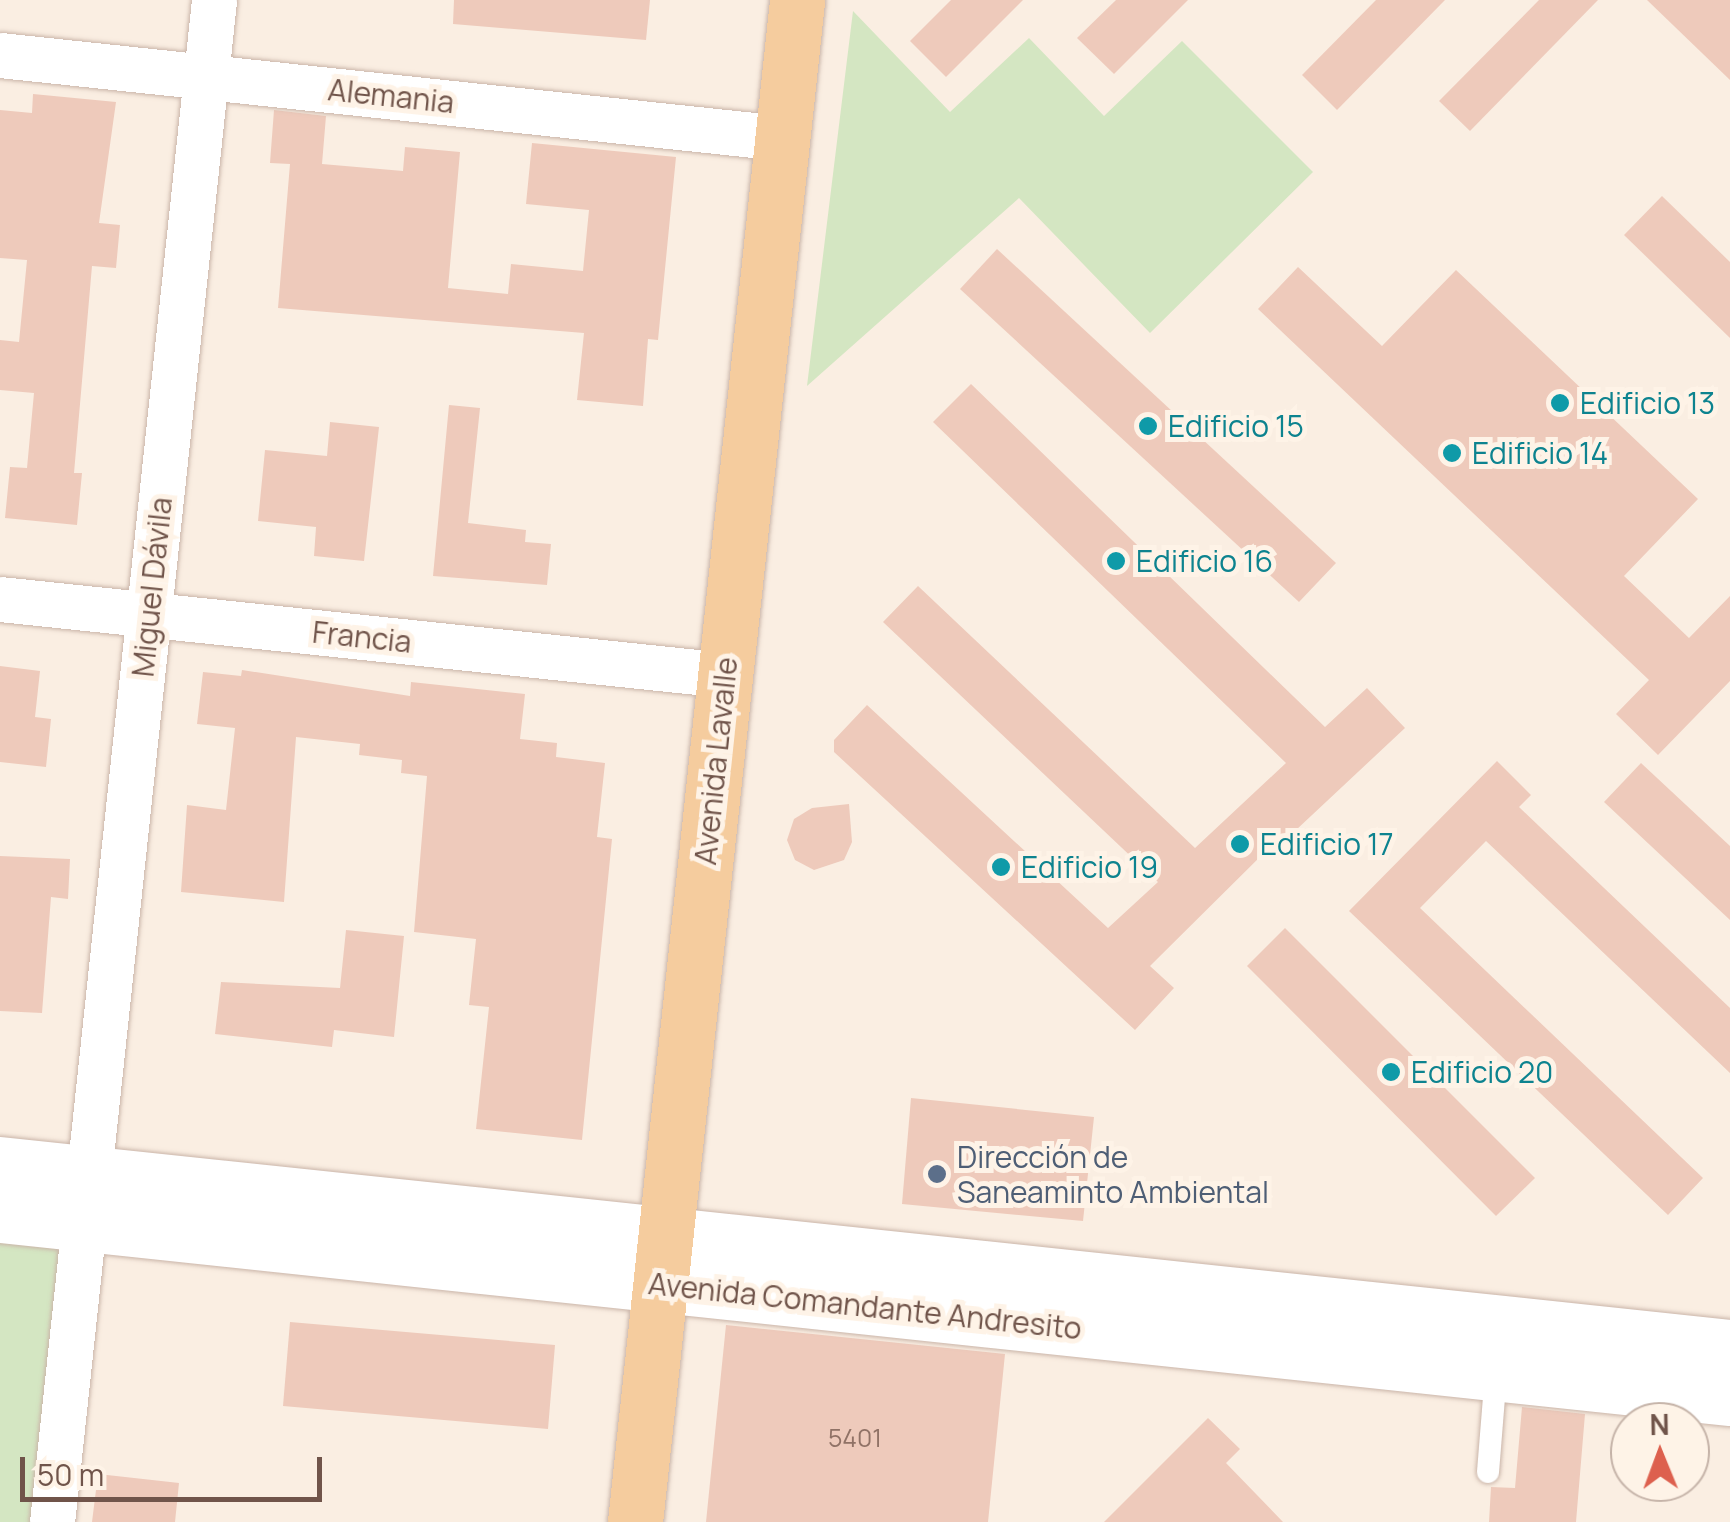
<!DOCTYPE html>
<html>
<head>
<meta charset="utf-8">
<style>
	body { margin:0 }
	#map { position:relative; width:1730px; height:1522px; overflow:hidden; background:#faeee2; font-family:Manrope,sans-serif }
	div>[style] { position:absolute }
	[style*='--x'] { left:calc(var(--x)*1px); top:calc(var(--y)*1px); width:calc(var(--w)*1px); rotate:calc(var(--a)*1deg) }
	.green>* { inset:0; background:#d4e6c2 }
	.building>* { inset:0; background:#eecabb }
	.roads { filter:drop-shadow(0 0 2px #cab5a9) drop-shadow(0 0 2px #cab5a9) }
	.lane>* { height:22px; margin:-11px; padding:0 11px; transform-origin:11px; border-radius:11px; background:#fff }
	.street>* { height:45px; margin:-22.5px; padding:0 22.5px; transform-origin:22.5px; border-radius:22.5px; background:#fff }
	.secondary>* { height:55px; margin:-27.5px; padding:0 27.5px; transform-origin:27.5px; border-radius:27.5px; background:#fff }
	.primary>* { height:55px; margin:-27.5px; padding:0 27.5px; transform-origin:27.5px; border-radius:27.5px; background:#f5cc9e }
	.dots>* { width:28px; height:28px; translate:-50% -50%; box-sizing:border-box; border:5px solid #fef3e7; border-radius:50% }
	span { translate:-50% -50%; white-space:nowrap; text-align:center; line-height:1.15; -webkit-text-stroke:10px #fef3e7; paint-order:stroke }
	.number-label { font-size:25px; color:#907266 }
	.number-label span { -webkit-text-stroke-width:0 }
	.street-label { font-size:30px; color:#70544a }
	.culture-label { font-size:30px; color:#0d838f }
	.left { translate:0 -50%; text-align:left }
	.service-label { font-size:30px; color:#4e5e75 }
	.north { position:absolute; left:1610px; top:1402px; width:100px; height:100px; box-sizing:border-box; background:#fef3e7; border:2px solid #c5b3a8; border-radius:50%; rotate:359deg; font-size:28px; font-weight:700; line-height:40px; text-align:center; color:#70544a }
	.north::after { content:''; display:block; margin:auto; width:35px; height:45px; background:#dd604e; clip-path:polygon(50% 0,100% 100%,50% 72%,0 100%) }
	.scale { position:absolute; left:20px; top:1457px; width:302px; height:45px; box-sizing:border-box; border:5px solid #70544a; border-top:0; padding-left:12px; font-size:30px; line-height:35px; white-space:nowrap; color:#70544a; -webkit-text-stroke:8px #fef3e7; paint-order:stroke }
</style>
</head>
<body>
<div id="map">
	<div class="green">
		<div style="clip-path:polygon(853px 11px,950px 112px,1029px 38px,1104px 116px,1182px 41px,1313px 172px,1150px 333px,1019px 198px,807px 386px)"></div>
		<div style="clip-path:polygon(0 1235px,66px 1242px,35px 1522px,0 1522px)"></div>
	</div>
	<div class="building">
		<div style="clip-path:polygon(454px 0,650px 0,646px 40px,453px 24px)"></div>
		<div style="clip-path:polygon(951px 0,1023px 0,946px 77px,910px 41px)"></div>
		<div style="clip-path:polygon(1116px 0,1188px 0,1114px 74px,1077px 38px)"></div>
		<div style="clip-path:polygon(1376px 0,1445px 0,1337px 110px,1302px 75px)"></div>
		<div style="clip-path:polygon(1539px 0,1598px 0,1470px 131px,1439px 101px)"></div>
		<div style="clip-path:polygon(1647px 0,1730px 0,1730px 80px)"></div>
		<div style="clip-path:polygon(33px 94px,116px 102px,99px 223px,120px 225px,116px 268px,92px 266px,74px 473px,82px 473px,77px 525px,5px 518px,10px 467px,27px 468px,34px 393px,0 390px,0 340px,19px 342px,27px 260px,0 258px,0 110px,32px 113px)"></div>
		<div style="clip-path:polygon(274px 110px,326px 116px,322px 164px,403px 171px,405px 147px,460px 152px,448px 288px,508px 294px,511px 264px,583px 271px,589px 210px,526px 204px,532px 143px,676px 157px,658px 340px,648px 339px,643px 406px,577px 400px,584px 333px,278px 308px,290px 164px,270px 163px)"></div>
		<div style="clip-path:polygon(1662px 196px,1730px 262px,1730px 338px,1624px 235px)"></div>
		<div style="clip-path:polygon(997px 249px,1336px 563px,1299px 602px,960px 289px)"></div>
		<div style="clip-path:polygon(1298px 267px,1382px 346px,1456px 270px,1698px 499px,1624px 576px,1689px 638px,1730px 596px,1730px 681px,1658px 755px,1616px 714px,1649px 680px,1258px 309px)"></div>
		<div style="clip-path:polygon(971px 384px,1325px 727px,1367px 688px,1405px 728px,1280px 845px,1276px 841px,1150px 966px,1174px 988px,1135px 1030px,834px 752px,834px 740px,867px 705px,1108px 928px,1158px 882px,883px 622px,918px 586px,1195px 848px,1286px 763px,933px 422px)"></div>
		<div style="clip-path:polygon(449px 405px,480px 408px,468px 523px,526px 530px,525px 542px,551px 544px,547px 585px,433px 576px)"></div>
		<div style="clip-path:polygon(330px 422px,379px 427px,364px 561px,314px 556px,316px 527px,258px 521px,265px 450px,327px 456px)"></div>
		<div style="clip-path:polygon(0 666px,40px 671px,35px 717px,51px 719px,46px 767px,0 762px)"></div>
		<div style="clip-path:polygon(242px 670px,410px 696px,411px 682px,525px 694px,520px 739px,557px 743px,556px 757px,605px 763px,597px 837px,612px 839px,582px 1140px,476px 1129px,489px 1007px,469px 1005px,476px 939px,414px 932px,427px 776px,401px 773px,402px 760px,359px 755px,360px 744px,296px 737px,284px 902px,181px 892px,187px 805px,226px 810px,235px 728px,197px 724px,203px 672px,241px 676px)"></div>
		<div style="clip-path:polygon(1497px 761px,1531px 795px,1519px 807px,1730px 1008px,1730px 1073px,1486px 841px,1420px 908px,1703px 1178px,1668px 1215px,1349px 911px)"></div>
		<div style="clip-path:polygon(1641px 763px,1730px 846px,1730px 920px,1604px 802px)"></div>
		<div style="clip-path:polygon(849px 804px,852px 842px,844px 860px,814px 870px,795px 860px,787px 840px,794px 819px,812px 808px)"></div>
		<div style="clip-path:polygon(0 856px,70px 859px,68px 899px,51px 897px,42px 1013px,0 1011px)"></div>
		<div style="clip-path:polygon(1285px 928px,1535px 1178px,1496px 1216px,1247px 966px)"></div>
		<div style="clip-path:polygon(346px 930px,404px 936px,394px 1037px,334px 1030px,332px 1047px,215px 1034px,221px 982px,340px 988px)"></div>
		<div style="clip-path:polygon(911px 1098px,1094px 1117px,1083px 1221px,902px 1204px)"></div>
		<div style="clip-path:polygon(290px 1322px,555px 1345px,548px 1429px,283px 1406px)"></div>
		<div style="clip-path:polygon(726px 1325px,1005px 1354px,988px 1522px,706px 1522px)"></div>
		<div style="clip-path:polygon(1522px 1407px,1585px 1414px,1576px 1522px,1489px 1522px,1491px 1487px,1515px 1488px)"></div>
		<div style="clip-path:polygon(1208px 1418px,1240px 1449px,1226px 1463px,1283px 1522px,1104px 1522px)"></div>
		<div style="clip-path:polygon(98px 1474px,179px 1483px,175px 1522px,92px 1522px)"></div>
	</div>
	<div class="roads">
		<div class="lane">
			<div style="--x:1488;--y:1472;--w:100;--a:-85.4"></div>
		</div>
		<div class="street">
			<div style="--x:0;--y:55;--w:786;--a:6.06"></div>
			<div style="--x:0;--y:599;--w:729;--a:5.98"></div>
			<div style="--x:89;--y:1174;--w:1181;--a:-83.92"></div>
			<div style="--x:52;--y:1522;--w:300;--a:-83.9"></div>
		</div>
		<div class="secondary">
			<div style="--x:0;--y:1164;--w:1740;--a:6.04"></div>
			<div style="--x:0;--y:1215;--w:1740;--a:6.04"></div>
		</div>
		<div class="primary">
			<div style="--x:635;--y:1522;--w:1531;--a:-83.92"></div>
		</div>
	</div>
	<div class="dots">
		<div style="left:1560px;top:403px;background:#0f9aa8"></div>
		<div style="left:1148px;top:426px;background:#0f9aa8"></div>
		<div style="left:1452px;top:453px;background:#0f9aa8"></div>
		<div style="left:1116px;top:561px;background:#0f9aa8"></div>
		<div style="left:1240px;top:844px;background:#0f9aa8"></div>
		<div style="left:1001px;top:867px;background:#0f9aa8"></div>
		<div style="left:1391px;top:1072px;background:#0f9aa8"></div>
		<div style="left:937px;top:1174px;background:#5c6f8a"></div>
	</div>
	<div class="number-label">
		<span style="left:855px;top:1438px">5401</span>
	</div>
	<div class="street-label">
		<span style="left:391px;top:96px;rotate:6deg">Alemania</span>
		<span style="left:152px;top:587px;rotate:-84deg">Miguel Dávila</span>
		<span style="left:362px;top:637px;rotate:6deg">Francia</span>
		<span style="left:716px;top:761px;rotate:-84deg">Avenida Lavalle</span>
		<span style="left:865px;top:1306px;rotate:6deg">Avenida Comandante Andresito</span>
	</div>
	<div class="culture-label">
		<span class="left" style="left:1580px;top:403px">Edificio 13</span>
		<span class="left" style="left:1168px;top:426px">Edificio 15</span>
		<span class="left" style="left:1472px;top:453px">Edificio 14</span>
		<span class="left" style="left:1136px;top:561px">Edificio 16</span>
		<span class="left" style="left:1260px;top:844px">Edificio 17</span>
		<span class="left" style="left:1021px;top:867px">Edificio 19</span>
		<span class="left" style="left:1411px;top:1072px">Edificio 20</span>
	</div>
	<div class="service-label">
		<span class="left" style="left:957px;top:1174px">Dirección de<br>Saneaminto Ambiental</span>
	</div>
	<div class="north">N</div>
	<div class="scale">50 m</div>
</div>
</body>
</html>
